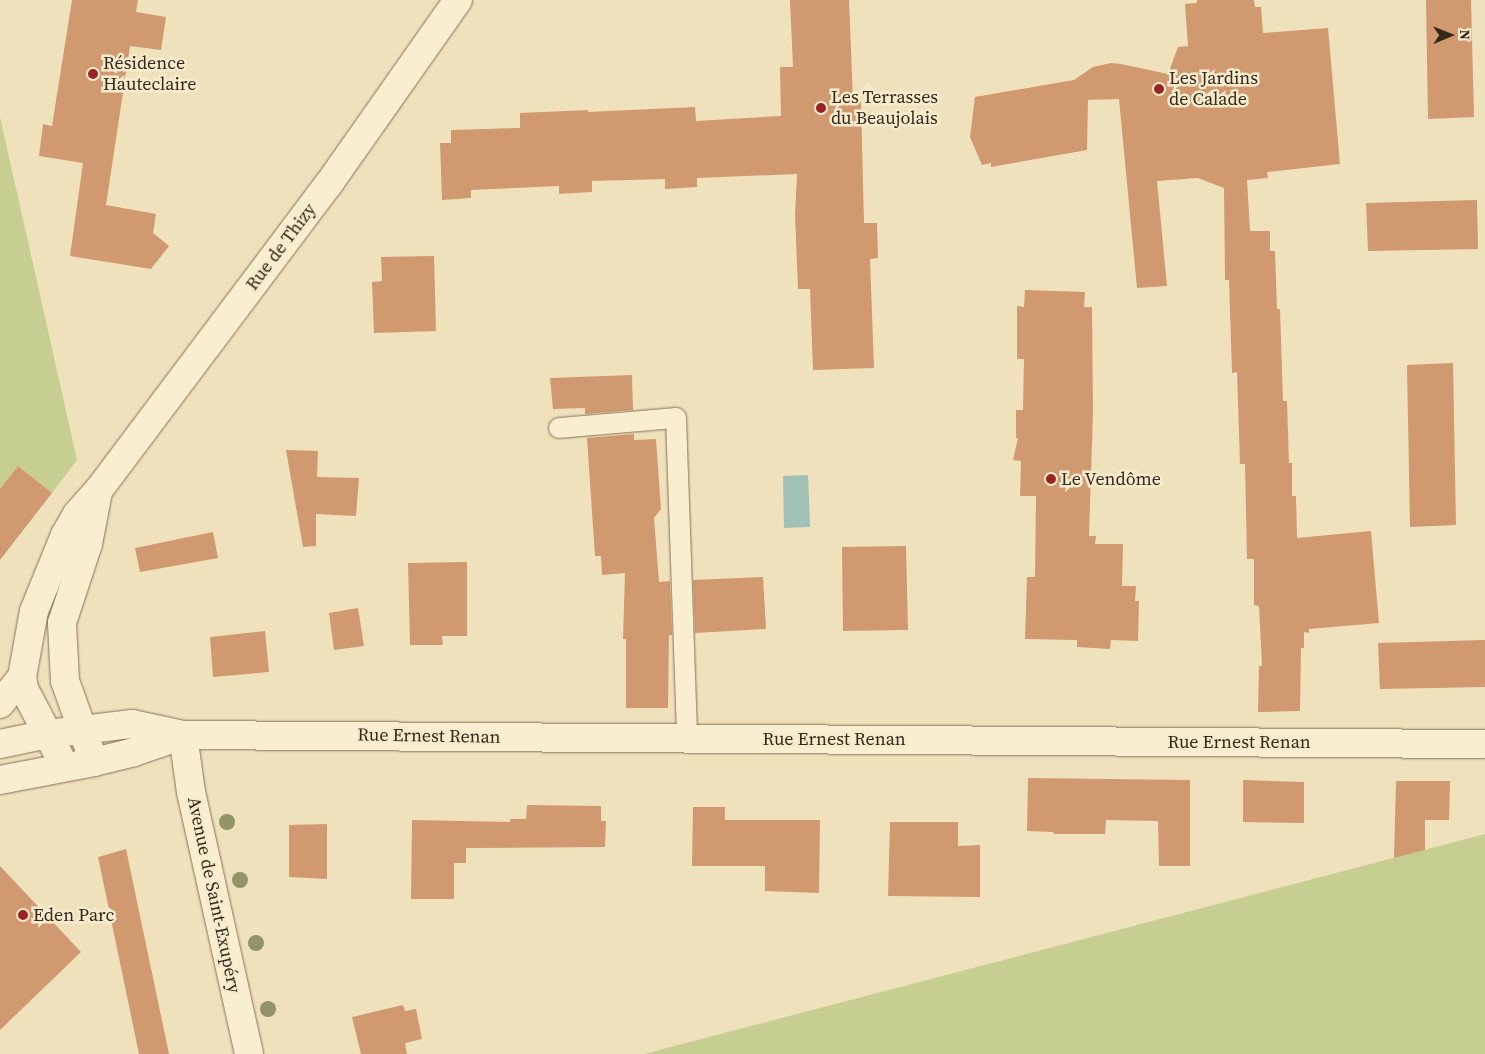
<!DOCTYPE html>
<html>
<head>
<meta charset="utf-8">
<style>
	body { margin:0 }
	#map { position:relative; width:1485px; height:1054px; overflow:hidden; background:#f0e1bd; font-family:"Source Serif 4",serif }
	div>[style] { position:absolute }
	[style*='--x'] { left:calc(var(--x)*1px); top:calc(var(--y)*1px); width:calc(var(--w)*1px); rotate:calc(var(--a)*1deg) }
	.green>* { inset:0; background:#c6ce91 }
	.water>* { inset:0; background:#a1c1b7 }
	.building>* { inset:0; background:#d09970 }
	.roads { filter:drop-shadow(0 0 1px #887155) drop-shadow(0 0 1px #887155) }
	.service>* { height:20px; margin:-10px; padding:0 10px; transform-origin:10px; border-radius:10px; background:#faeed0 }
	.tertiary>* { height:28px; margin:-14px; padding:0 14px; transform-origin:14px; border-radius:14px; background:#faeed0 }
	.secondary>* { height:28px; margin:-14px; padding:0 14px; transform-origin:14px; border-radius:14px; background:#faeed0 }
	.trees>* { width:16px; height:16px; margin:-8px; border-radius:50%; background:#939367 }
	.dots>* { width:14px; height:14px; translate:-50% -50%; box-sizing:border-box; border:2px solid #f7ebcd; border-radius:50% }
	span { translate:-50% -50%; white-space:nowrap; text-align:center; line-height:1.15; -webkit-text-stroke:5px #f7ebcd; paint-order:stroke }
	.poi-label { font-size:18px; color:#36281b }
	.left { translate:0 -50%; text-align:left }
	.street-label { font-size:18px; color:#36281b }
	.north { position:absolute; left:1425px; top:10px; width:50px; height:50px; -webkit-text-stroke:4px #f7ebcd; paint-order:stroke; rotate:89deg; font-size:14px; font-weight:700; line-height:20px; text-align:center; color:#36281b }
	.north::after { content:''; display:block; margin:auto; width:18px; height:22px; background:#36281b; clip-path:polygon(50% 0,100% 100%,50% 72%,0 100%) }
</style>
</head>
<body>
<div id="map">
	<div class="green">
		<div style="clip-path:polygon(0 117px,77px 460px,52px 493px,18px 466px,0 489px)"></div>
		<div style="clip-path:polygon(1485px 834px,1485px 1054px,644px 1054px)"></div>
	</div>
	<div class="water">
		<div style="clip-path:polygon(808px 475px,810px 527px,784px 528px,783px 476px)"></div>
	</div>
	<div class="building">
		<div style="clip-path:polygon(72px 0,138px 0,136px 12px,166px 17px,161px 50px,130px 46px,106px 205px,156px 214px,153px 233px,169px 246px,151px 269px,70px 256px,83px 163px,39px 156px,43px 124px,52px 126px)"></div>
		<div style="clip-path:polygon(790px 0,849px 0,853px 101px,861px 101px,864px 223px,877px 223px,878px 258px,870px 259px,874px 368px,813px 370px,810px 289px,798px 289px,795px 215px,797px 174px,697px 178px,697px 187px,665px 189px,665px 179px,592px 181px,592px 192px,559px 194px,559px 186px,471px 190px,471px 198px,442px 200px,440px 143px,451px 143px,451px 130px,520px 128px,520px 113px,588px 110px,588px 112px,695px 107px,696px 121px,781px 116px,780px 67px,793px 67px)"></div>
		<div style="clip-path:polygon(1197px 0,1254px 0,1255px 7px,1261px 7px,1263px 33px,1328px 28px,1340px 164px,1267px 172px,1268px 178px,1247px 180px,1250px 231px,1270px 231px,1270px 251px,1275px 251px,1277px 309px,1280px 309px,1283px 401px,1287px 401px,1289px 463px,1292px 463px,1292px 496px,1296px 496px,1297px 538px,1371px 531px,1379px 623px,1309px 629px,1309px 633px,1304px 632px,1304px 648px,1301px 648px,1300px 711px,1258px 712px,1259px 666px,1262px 666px,1259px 606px,1254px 605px,1254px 559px,1247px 559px,1245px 464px,1240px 464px,1237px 372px,1232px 373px,1229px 280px,1225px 280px,1224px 188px,1198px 178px,1157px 181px,1167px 286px,1137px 288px,1119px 99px,1088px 100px,1087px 150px,991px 167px,991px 163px,982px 165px,970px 137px,975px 97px,1074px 80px,1093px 67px,1111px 63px,1121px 64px,1168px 74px,1178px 47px,1188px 46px,1185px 4px,1197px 3px)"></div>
		<div style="clip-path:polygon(1426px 0,1471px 0,1474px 117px,1428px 119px)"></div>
		<div style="clip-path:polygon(1477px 200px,1478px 249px,1368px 251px,1366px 203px)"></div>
		<div style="clip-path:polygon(434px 256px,436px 331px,374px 333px,372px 282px,382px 281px,381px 257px)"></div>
		<div style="clip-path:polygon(1025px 290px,1085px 292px,1084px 307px,1092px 307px,1093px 412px,1089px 536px,1096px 536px,1095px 544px,1123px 544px,1122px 586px,1136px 586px,1135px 601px,1139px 601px,1138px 641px,1111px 640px,1110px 649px,1077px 647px,1077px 640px,1025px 639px,1027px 577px,1035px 577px,1036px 496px,1020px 496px,1021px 461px,1013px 460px,1018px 438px,1016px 438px,1016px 410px,1023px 410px,1024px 359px,1017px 359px,1017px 306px,1024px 307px)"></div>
		<div style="clip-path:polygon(1453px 363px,1456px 525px,1410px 527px,1407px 365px)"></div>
		<div style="clip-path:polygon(632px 375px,633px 410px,585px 414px,585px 408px,553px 409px,550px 378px)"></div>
		<div style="clip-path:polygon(634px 434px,634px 440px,656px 439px,661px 509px,654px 518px,659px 582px,670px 581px,672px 635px,669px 635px,668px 708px,626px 708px,626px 639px,623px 639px,625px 573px,602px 575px,601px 556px,595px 556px,587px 438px)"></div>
		<div style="clip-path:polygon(286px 450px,318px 451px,317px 477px,359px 478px,356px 516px,316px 514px,316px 546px,303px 547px)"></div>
		<div style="clip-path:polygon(18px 466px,52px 493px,0 560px,0 489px)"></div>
		<div style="clip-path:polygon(213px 532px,218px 558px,140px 572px,135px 548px)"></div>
		<div style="clip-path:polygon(906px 546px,908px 630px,843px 631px,842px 547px)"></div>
		<div style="clip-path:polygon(467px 562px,467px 636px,442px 636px,443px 645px,410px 645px,408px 563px)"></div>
		<div style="clip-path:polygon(763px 577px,766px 629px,695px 633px,693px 580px)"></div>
		<div style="clip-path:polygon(358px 608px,364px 646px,334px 650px,329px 613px)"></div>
		<div style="clip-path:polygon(265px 631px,269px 672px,213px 677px,210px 637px)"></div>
		<div style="clip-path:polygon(1485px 640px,1485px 687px,1380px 689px,1378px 643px)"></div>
		<div style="clip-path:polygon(1028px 778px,1190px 780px,1190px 866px,1159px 866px,1158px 821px,1106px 820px,1105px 834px,1054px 834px,1053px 832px,1027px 831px)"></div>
		<div style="clip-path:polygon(1243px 780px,1304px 782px,1304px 823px,1243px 822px)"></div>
		<div style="clip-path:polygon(1396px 781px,1450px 781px,1449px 820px,1425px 820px,1425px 850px,1394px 858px)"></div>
		<div style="clip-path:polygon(527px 805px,601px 806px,601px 821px,606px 821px,605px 847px,466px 848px,466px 863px,454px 863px,454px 899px,411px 899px,412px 820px,510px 822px,510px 819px,526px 819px)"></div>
		<div style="clip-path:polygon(693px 807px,725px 807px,725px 820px,820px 820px,819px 893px,765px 891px,765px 866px,692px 866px)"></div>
		<div style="clip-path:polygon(890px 822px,958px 822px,958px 846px,980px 845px,980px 897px,888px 896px)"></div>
		<div style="clip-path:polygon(327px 824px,327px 879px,289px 877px,289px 825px)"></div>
		<div style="clip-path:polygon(126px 849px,169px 1054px,139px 1054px,98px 857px)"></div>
		<div style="clip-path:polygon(0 866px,81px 952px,0 1030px)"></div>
		<div style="clip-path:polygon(403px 1005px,405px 1011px,416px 1009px,422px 1039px,405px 1043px,407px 1054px,361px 1054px,352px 1017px)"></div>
	</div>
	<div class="roads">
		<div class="service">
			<div style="--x:559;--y:428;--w:117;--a:-4.9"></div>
			<div style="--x:676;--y:418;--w:320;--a:88"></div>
		</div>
		<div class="tertiary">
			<div style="--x:183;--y:735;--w:58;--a:82"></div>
			<div style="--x:191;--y:792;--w:268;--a:77.5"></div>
		</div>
		<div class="secondary">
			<div style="--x:0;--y:704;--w:35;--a:-51"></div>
			<div style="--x:0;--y:744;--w:49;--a:-11.8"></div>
			<div style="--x:48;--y:734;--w:85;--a:-6.8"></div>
			<div style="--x:132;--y:724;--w:52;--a:12.2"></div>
			<div style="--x:183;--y:735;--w:1302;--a:0.4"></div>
			<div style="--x:94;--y:762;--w:86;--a:-109.7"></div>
			<div style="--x:65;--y:681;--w:58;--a:-93"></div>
			<div style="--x:62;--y:623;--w:83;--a:-71.8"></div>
			<div style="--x:88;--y:544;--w:53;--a:-79.1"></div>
			<div style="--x:65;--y:767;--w:88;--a:-117.7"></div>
			<div style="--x:24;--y:689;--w:12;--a:-99"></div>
			<div style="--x:22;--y:677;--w:67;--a:-79.7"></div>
			<div style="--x:34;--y:611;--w:82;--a:-67.8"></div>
			<div style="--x:65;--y:535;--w:24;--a:-60"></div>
			<div style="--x:77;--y:514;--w:31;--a:-48"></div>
			<div style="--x:98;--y:491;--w:383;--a:-53.1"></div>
			<div style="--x:328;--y:185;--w:226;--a:-54.9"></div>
			<div style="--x:0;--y:780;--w:96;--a:-10.8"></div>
			<div style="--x:94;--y:762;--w:41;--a:-14"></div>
			<div style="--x:134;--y:752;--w:52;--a:-19.1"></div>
		</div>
	</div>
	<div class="trees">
		<div style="left:227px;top:822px"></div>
		<div style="left:240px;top:880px"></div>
		<div style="left:256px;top:943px"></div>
		<div style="left:268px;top:1009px"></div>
	</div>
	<div class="dots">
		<div style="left:93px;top:74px;background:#9a2323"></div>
		<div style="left:1159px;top:89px;background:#9a2323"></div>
		<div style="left:821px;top:108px;background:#9a2323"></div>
		<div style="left:1051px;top:479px;background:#9a2323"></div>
		<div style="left:23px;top:915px;background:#9a2323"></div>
	</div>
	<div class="poi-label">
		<span class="left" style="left:103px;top:74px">Résidence<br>Hauteclaire</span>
		<span class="left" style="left:1169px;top:89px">Les Jardins<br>de Calade</span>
		<span class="left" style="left:831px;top:108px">Les Terrasses<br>du Beaujolais</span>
		<span class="left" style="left:1061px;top:479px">Le Vendôme</span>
		<span class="left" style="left:33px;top:915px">Eden Parc</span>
	</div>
	<div class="street-label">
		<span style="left:281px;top:247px;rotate:-53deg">Rue de Thizy</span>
		<span style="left:429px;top:736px;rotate:1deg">Rue Ernest Renan</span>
		<span style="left:834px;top:739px">Rue Ernest Renan</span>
		<span style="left:1239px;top:742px">Rue Ernest Renan</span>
		<span style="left:214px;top:895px;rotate:78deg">Avenue de Saint-Exupéry</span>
	</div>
	<div class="north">N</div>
</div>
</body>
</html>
